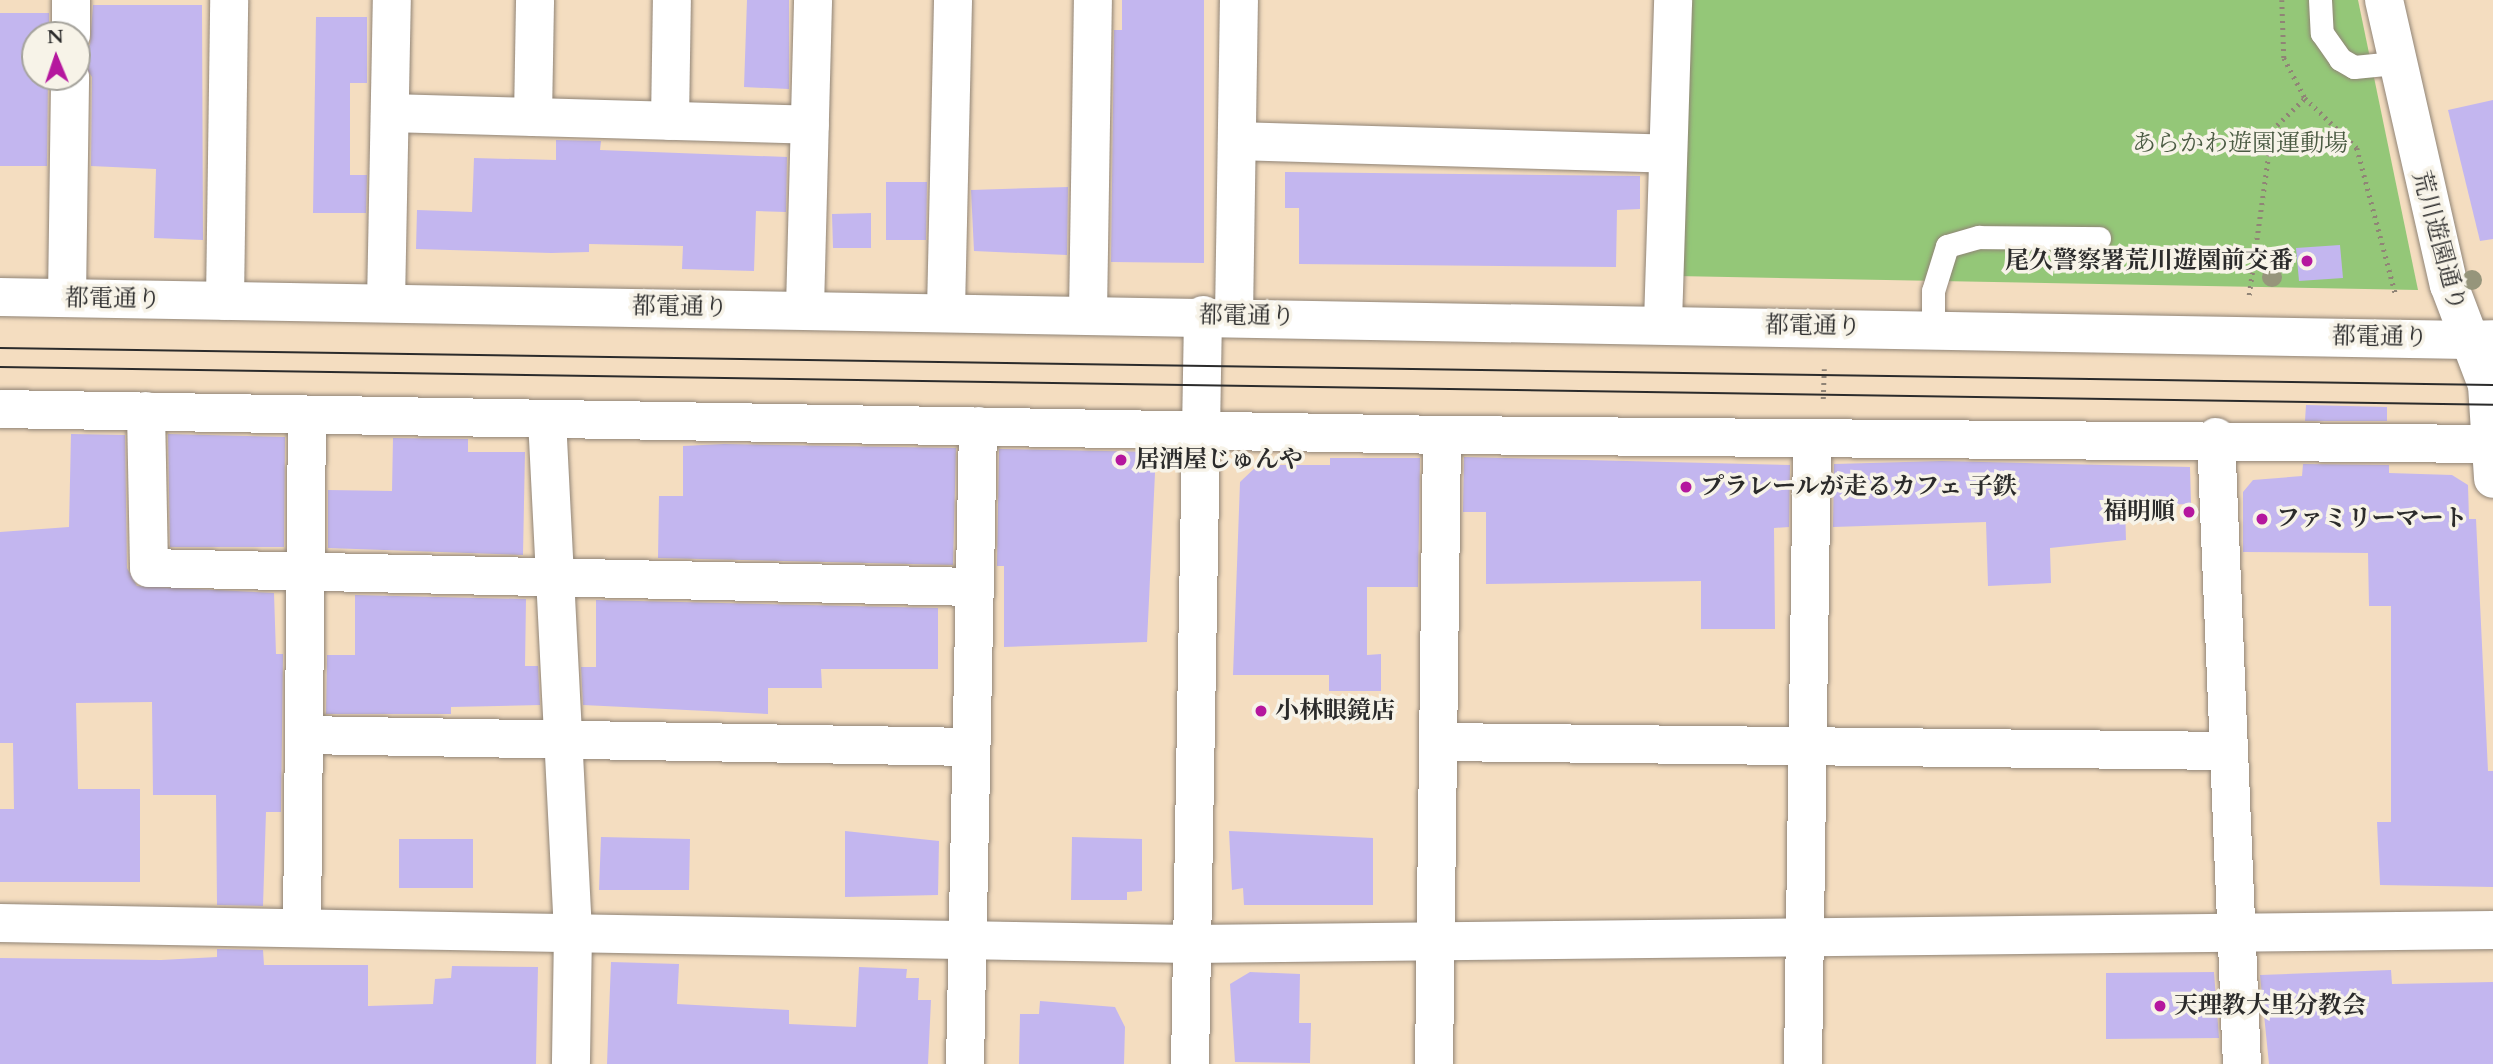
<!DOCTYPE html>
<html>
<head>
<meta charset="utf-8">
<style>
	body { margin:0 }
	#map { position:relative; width:2493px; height:1064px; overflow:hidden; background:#f4ddc0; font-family:Cardo,"Noto Serif JP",serif }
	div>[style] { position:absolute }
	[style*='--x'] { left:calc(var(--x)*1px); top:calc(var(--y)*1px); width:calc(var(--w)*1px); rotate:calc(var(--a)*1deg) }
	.green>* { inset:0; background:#94c778 }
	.building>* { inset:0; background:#c3b6ef }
	.path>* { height:4.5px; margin-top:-2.25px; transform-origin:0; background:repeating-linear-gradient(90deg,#908476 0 2px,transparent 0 7px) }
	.roads { filter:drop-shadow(0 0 2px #908476) drop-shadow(0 0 2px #908476) }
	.service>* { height:23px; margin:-11.5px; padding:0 11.5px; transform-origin:11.5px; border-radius:11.5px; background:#fff }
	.minor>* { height:38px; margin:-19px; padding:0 19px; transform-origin:19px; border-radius:19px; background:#fff }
	.tertiary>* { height:38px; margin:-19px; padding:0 19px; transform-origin:19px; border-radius:19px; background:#fff }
	.primary>* { height:38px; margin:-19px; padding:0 19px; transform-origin:19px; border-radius:19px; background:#fff }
	.tram>* { height:2px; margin:-1px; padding:0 1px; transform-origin:1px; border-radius:1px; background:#2b2b2b }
	.trees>* { width:20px; height:20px; margin:-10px; border-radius:50%; background:#96957b }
	.dots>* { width:19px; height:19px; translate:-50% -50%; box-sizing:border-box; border:4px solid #f7f3e8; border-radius:50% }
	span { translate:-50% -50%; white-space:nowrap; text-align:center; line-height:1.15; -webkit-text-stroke:7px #f7f3e8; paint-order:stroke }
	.park-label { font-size:24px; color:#4a5a42 }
	.street-label { font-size:24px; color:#2b2b2b }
	.poi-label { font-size:24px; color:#2b2b2b; font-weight:700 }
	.right { translate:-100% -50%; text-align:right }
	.left { translate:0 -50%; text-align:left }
	.north { position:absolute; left:21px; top:21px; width:70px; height:70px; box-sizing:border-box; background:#f7f3e8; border:2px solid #a5a39c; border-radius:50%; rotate:358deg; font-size:19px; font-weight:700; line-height:28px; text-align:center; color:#2b2b2b }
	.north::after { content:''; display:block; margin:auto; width:24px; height:32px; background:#b5179e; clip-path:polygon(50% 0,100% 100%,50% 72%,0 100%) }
</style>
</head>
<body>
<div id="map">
	<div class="green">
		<div style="clip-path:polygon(1685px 0,2358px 0,2418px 290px,1676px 276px)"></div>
	</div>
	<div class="building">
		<div style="clip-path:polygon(747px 0,789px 0,789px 89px,744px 87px)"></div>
		<div style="clip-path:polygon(1122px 0,1204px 0,1204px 263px,1111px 262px,1114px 30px,1122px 30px)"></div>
		<div style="clip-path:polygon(93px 5px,202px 5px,203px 240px,154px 238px,156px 169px,91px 166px,92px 77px,77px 55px,90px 45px)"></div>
		<div style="clip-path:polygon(0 13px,49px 13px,49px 35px,35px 35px,35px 77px,48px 77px,47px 166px,0 166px)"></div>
		<div style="clip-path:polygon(316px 17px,367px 17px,367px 83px,350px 83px,350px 175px,367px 175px,366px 213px,313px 213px)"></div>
		<div style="clip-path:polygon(2493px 100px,2493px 239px,2480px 241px,2448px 110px)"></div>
		<div style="clip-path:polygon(556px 140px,601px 141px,600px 150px,787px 157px,786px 212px,756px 211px,754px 271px,682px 269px,683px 246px,589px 244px,589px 252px,551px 253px,416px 249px,417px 210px,472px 212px,474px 158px,556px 160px)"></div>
		<div style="clip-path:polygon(1285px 172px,1640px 176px,1640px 209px,1617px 210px,1616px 267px,1299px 264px,1299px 208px,1285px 208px)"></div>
		<div style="clip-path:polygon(886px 182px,927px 182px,926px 240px,886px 240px)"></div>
		<div style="clip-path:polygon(1068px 187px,1067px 255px,974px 251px,971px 190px)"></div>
		<div style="clip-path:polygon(871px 213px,871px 248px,833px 248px,832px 214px)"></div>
		<div style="clip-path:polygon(2340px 245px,2343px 278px,2299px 281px,2296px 248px)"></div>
		<div style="clip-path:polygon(2306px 405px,2387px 407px,2387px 421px,2305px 421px)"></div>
		<div style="clip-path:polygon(71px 434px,125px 435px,127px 568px,137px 586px,274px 593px,276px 654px,283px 654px,281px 812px,266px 812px,263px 906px,217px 905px,216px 795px,153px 795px,152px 702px,76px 703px,78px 789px,140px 789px,140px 882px,0 882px,0 809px,14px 809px,13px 743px,0 743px,0 532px,69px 527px)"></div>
		<div style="clip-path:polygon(168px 434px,285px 437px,284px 547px,170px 547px)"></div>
		<div style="clip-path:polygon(393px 438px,468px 439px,468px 452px,525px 452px,523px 555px,328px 548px,328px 490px,392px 491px)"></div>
		<div style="clip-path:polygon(724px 444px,956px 448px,953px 565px,658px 558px,659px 496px,683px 496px,683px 446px)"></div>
		<div style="clip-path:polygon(999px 449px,1156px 452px,1147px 642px,1004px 647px,1004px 566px,997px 566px)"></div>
		<div style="clip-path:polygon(1464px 457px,1790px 465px,1789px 527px,1774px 528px,1775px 629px,1701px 629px,1701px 581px,1486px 584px,1486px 512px,1463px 512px)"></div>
		<div style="clip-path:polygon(1330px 458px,1420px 458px,1418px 587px,1367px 587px,1367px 655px,1381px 654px,1381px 691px,1329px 691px,1329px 675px,1233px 675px,1240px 482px,1258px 465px,1330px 465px)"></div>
		<div style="clip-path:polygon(1942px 461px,2190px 467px,2191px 504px,2125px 506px,2126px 540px,2050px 548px,2051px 583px,1988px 586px,1986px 522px,1833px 527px,1834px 464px)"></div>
		<div style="clip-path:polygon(2303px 464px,2389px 465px,2389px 473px,2452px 475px,2468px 485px,2469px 519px,2476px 519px,2488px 771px,2493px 771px,2493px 887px,2380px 885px,2377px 822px,2391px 822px,2391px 606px,2369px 606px,2368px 553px,2243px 552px,2243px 492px,2253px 480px,2302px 476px)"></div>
		<div style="clip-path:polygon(355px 595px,526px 599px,525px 666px,538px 666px,540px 705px,451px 707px,451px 714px,326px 714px,327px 655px,355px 655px)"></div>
		<div style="clip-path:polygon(596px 600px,938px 608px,938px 669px,821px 669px,822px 688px,768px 688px,768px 714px,583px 705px,581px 667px,596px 667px)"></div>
		<div style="clip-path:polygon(845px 831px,939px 841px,938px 895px,845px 897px)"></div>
		<div style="clip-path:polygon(1229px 831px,1373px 838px,1373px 905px,1244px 905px,1243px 888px,1232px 890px)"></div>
		<div style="clip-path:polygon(601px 837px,690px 839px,689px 890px,599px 890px)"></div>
		<div style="clip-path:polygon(1072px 837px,1142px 839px,1142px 891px,1127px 892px,1127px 900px,1071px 900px)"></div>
		<div style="clip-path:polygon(399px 839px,473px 839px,473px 888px,399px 888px)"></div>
		<div style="clip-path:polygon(217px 949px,263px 950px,264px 965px,368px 965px,368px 1006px,433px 1004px,435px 979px,451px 978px,452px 966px,538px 967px,536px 1064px,0 1064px,0 958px,161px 960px,217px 957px)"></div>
		<div style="clip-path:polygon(611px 962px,679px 964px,677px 1004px,789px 1010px,789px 1024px,856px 1027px,859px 967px,907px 969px,906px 978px,919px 978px,918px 1000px,931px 1000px,928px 1064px,607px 1064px)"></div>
		<div style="clip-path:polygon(2391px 970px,2392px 984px,2493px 982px,2493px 1064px,2269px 1064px,2260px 975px)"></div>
		<div style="clip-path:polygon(1250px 972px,1300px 974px,1299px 1023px,1311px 1023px,1310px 1063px,1235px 1062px,1230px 984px)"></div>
		<div style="clip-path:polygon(2214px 972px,2219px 1038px,2106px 1039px,2106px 973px)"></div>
		<div style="clip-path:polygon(1040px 1001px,1115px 1007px,1125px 1027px,1124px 1064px,1019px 1064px,1020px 1014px,1039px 1014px)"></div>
	</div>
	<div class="path">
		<div style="--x:2282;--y:0;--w:58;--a:88"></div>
		<div style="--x:2284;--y:58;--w:45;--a:62.3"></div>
		<div style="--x:2305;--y:98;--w:72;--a:43.9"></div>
		<div style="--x:2357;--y:148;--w:153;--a:75.2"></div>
		<div style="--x:2249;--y:295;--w:167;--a:-82.1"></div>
		<div style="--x:2272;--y:130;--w:46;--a:-44.1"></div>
		<div style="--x:1823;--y:399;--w:30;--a:-88"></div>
	</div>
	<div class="roads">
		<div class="service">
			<div style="--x:2320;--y:0;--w:33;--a:87"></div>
			<div style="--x:2322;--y:33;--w:32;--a:55"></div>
			<div style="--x:2340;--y:59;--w:16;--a:30"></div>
			<div style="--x:2354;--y:67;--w:41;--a:-5.6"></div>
			<div style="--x:1933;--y:328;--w:37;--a:-90"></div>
			<div style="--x:1933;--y:291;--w:47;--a:-72.7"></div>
			<div style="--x:1947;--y:246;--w:33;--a:-16"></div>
			<div style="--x:1979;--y:237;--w:120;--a:0.5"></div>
		</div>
		<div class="minor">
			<div style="--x:71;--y:35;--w:35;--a:-90"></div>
			<div style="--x:390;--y:113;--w:420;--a:1.6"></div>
			<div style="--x:533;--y:117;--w:117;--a:-89"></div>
			<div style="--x:670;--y:121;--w:121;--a:-89.1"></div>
			<div style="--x:1237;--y:141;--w:431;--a:1.7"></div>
			<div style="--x:67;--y:298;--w:221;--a:-89.2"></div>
			<div style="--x:225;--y:301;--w:301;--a:-89.2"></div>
			<div style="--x:386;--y:303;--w:303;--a:-88.9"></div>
			<div style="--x:805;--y:308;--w:308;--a:-88.5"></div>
			<div style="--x:946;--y:310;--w:310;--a:-88.7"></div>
			<div style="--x:1088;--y:313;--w:313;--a:-89.1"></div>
			<div style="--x:1234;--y:316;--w:316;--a:-89.1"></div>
			<div style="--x:1663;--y:323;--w:323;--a:-88.2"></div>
			<div style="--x:0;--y:409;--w:1442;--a:1.03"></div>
			<div style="--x:1442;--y:435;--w:1047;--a:0.49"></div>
			<div style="--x:146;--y:411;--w:157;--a:88.9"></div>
			<div style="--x:149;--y:568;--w:826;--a:1.32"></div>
			<div style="--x:547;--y:419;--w:514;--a:87.1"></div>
			<div style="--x:573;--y:932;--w:132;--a:90.9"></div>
			<div style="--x:1201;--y:431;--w:116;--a:-89"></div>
			<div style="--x:2216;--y:437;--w:628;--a:87.63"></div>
			<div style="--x:304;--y:735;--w:667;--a:1.03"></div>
			<div style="--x:1438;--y:742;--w:790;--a:0.65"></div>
			<div style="--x:302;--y:928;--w:513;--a:-89.44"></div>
			<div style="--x:965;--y:1064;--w:638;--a:-88.83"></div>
			<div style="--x:1434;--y:1064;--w:629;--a:-89.27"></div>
			<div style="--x:1803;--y:1064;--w:624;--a:-89.17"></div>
		</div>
		<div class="tertiary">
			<div style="--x:2384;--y:0;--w:292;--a:77.2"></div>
			<div style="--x:2449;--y:285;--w:107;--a:69.2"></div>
			<div style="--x:2487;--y:385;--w:94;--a:86.3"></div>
			<div style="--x:0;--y:297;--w:2468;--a:1"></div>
			<div style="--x:0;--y:923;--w:1191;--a:1.01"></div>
			<div style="--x:1191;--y:944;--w:1302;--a:-0.62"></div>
			<div style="--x:1190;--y:1064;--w:633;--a:-89"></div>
		</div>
		<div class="primary">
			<div style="--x:2468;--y:340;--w:25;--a:-2"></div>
			<div style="--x:2489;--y:444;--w:4;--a:0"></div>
		</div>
	</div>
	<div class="tram">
		<div style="--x:0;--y:348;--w:2493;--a:0.85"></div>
		<div style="--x:0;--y:367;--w:2493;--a:0.87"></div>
	</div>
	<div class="trees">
		<div style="left:2272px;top:277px"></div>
		<div style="left:2472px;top:280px"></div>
	</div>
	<div class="dots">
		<div style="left:2307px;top:261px;background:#b5179e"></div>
		<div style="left:1121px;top:460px;background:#b5179e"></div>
		<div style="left:1686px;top:487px;background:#b5179e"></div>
		<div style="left:2189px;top:512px;background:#b5179e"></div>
		<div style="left:2262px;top:519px;background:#b5179e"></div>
		<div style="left:1261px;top:711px;background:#b5179e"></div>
		<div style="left:2160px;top:1006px;background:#b5179e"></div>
	</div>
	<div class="park-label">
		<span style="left:2240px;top:144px">あらかわ遊園運動場</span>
	</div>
	<div class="street-label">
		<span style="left:2439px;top:241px;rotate:75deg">荒川遊園通り</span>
		<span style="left:113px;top:299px;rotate:1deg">都電通り</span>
		<span style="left:680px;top:307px;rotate:1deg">都電通り</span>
		<span style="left:1247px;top:316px;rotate:1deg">都電通り</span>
		<span style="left:1813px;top:326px;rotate:1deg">都電通り</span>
		<span style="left:2380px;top:337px;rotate:1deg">都電通り</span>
	</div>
	<div class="poi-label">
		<span class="right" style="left:2293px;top:261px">尾久警察署荒川遊園前交番</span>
		<span class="left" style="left:1135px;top:460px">居酒屋じゅんや</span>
		<span class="left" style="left:1700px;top:487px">プラレールが走るカフェ 子鉄</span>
		<span class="right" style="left:2175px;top:512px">福明順</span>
		<span class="left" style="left:2276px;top:519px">ファミリーマート</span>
		<span class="left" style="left:1275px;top:711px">小林眼鏡店</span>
		<span class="left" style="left:2174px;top:1006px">天理教大里分教会</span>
	</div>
	<div class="north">N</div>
</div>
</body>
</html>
